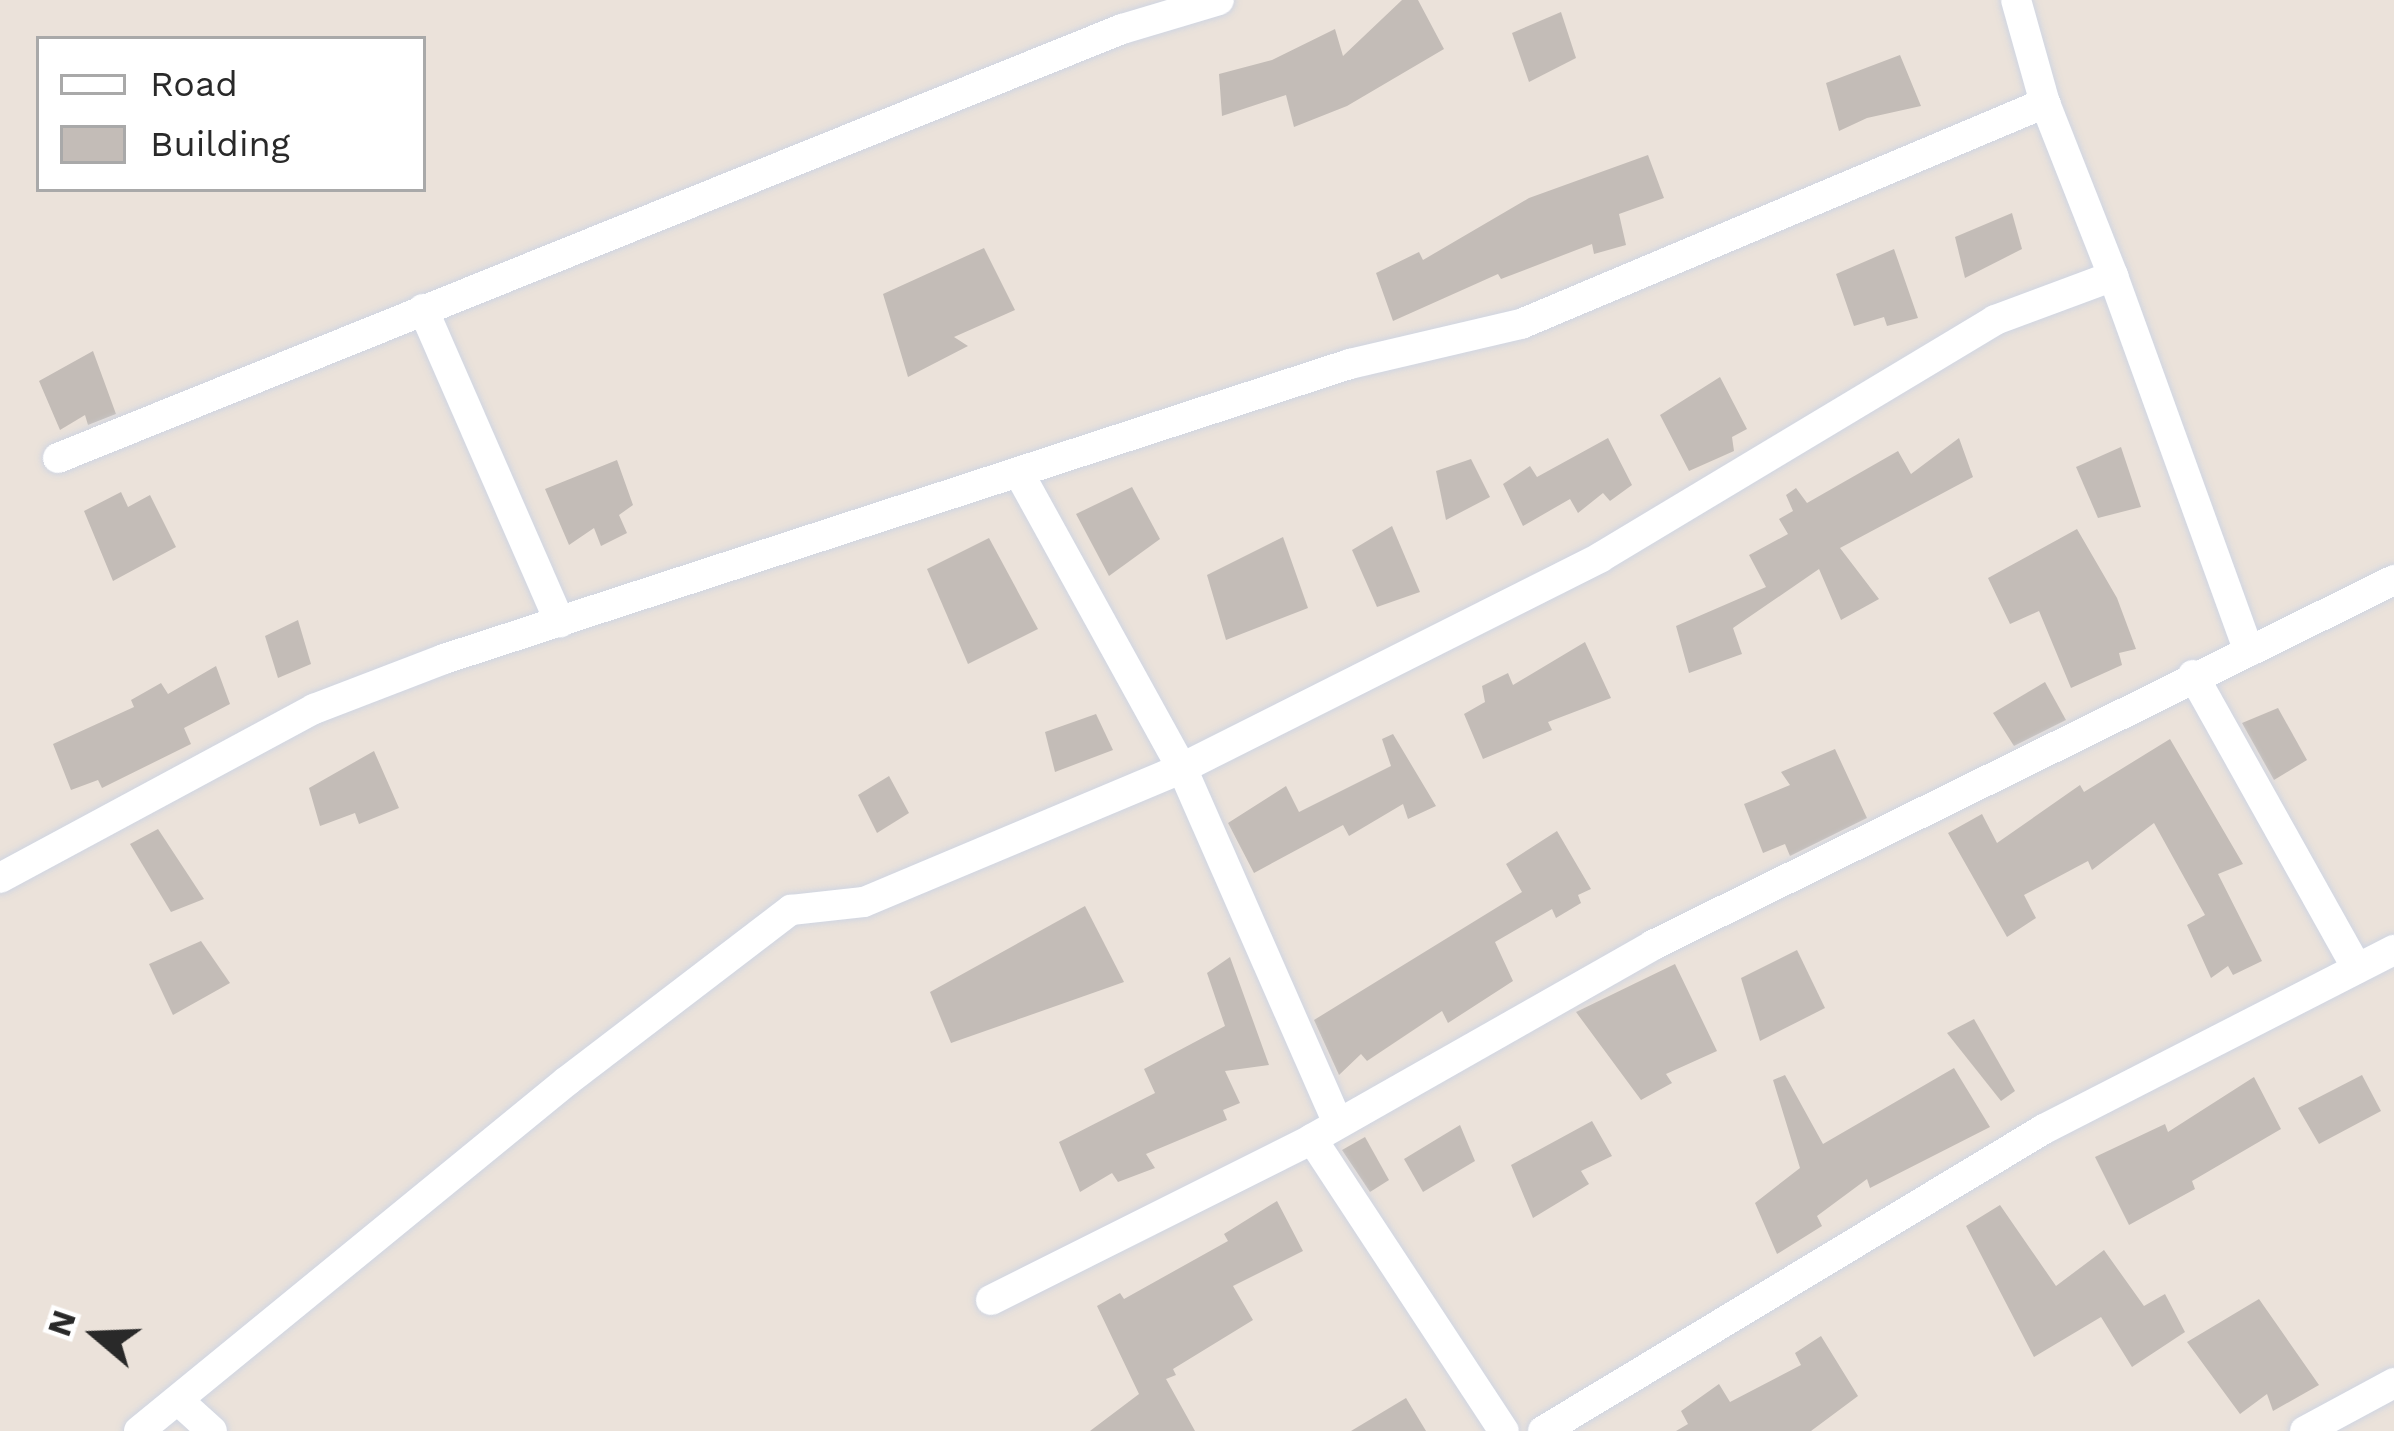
<!DOCTYPE html>
<html>
<head>
<meta charset="utf-8">
<style>
	body { margin:0 }
	#map { position:relative; width:2394px; height:1431px; overflow:hidden; background:#ebe2da; font-family:"Work Sans",sans-serif }
	div>[style] { position:absolute }
	[style*='--x'] { left:calc(var(--x)*1px); top:calc(var(--y)*1px); width:calc(var(--w)*1px); rotate:calc(var(--a)*1deg) }
	.building>* { inset:0; background:#c3bcb7 }
	.roads { filter:drop-shadow(0 0 3px #cfd5e2) drop-shadow(0 0 3px #cfd5e2) }
	.street>* { height:30px; margin:-15px; padding:0 15px; transform-origin:15px; border-radius:15px; background:#fff }
	span { translate:-50% -50%; white-space:nowrap; text-align:center; line-height:1.15; -webkit-text-stroke:12px #fff; paint-order:stroke }
	.legend { position:absolute; left:36px; top:36px; width:390px; height:156px; box-sizing:border-box; background:#fff; border:3px solid #a9a9a9; margin:0; padding:15px 21px; list-style:none; font-size:36px; color:#292929 }
	.legend li { display:flex; align-items:center; gap:24px; height:60px }
	.legend b { width:60px; border:3px solid #a9a9a9 }
	.north { position:absolute; left:36px; top:1275px; width:120px; height:120px; -webkit-text-stroke:9px #fff; paint-order:stroke; rotate:289deg; font-size:33px; font-weight:700; line-height:48px; text-align:center; color:#292929 }
	.north::after { content:''; display:block; margin:auto; width:42px; height:54px; background:#292929; clip-path:polygon(50% 0,100% 100%,50% 72%,0 100%) }
</style>
</head>
<body>
<div id="map">
	<div class="building">
		<div style="clip-path:polygon(1402px 0,1418px 0,1444px 49px,1347px 106px,1294px 127px,1286px 95px,1222px 116px,1219px 74px,1272px 60px,1335px 29px,1343px 56px)"></div>
		<div style="clip-path:polygon(1561px 12px,1576px 58px,1529px 82px,1512px 33px)"></div>
		<div style="clip-path:polygon(1900px 55px,1921px 106px,1867px 118px,1839px 131px,1826px 83px)"></div>
		<div style="clip-path:polygon(1648px 155px,1664px 198px,1619px 214px,1626px 245px,1594px 254px,1592px 244px,1501px 279px,1498px 274px,1393px 321px,1376px 273px,1419px 252px,1423px 260px,1529px 198px)"></div>
		<div style="clip-path:polygon(2012px 213px,2022px 249px,1965px 278px,1955px 237px)"></div>
		<div style="clip-path:polygon(984px 248px,1015px 310px,954px 337px,968px 346px,908px 377px,883px 294px)"></div>
		<div style="clip-path:polygon(1894px 249px,1918px 318px,1887px 326px,1884px 317px,1854px 326px,1836px 274px)"></div>
		<div style="clip-path:polygon(93px 351px,116px 414px,88px 425px,85px 415px,60px 430px,39px 381px)"></div>
		<div style="clip-path:polygon(1720px 377px,1747px 429px,1732px 437px,1734px 451px,1689px 471px,1660px 415px)"></div>
		<div style="clip-path:polygon(1608px 438px,1632px 485px,1610px 501px,1603px 493px,1578px 513px,1570px 499px,1523px 526px,1503px 484px,1530px 466px,1537px 477px)"></div>
		<div style="clip-path:polygon(1959px 438px,1973px 477px,1840px 548px,1879px 599px,1841px 620px,1819px 569px,1733px 628px,1742px 654px,1689px 673px,1676px 626px,1766px 587px,1749px 555px,1788px 534px,1779px 519px,1793px 511px,1786px 495px,1796px 488px,1807px 503px,1898px 451px,1911px 474px)"></div>
		<div style="clip-path:polygon(2121px 447px,2141px 507px,2098px 518px,2076px 467px)"></div>
		<div style="clip-path:polygon(1471px 459px,1490px 497px,1446px 520px,1436px 471px)"></div>
		<div style="clip-path:polygon(617px 460px,633px 505px,619px 515px,627px 533px,601px 546px,594px 528px,569px 545px,545px 489px)"></div>
		<div style="clip-path:polygon(1132px 487px,1160px 539px,1109px 576px,1076px 514px)"></div>
		<div style="clip-path:polygon(121px 492px,128px 507px,150px 495px,176px 547px,113px 581px,84px 511px)"></div>
		<div style="clip-path:polygon(1392px 526px,1420px 592px,1377px 607px,1352px 550px)"></div>
		<div style="clip-path:polygon(2077px 529px,2117px 598px,2136px 649px,2119px 653px,2122px 665px,2071px 688px,2039px 611px,2010px 624px,1988px 578px)"></div>
		<div style="clip-path:polygon(1283px 537px,1308px 608px,1226px 640px,1207px 575px)"></div>
		<div style="clip-path:polygon(989px 538px,1038px 629px,968px 664px,927px 569px)"></div>
		<div style="clip-path:polygon(298px 620px,311px 664px,278px 678px,265px 636px)"></div>
		<div style="clip-path:polygon(1585px 642px,1611px 698px,1548px 722px,1552px 730px,1483px 759px,1464px 714px,1485px 702px,1482px 686px,1508px 673px,1513px 685px)"></div>
		<div style="clip-path:polygon(216px 666px,230px 704px,184px 728px,191px 744px,102px 788px,98px 780px,71px 790px,53px 744px,134px 707px,131px 700px,161px 683px,168px 694px)"></div>
		<div style="clip-path:polygon(2045px 682px,2066px 720px,2014px 746px,1993px 713px)"></div>
		<div style="clip-path:polygon(2278px 708px,2307px 760px,2274px 780px,2242px 723px)"></div>
		<div style="clip-path:polygon(1096px 714px,1113px 750px,1055px 772px,1045px 732px)"></div>
		<div style="clip-path:polygon(1393px 734px,1436px 806px,1408px 819px,1403px 804px,1349px 836px,1343px 825px,1254px 873px,1228px 823px,1286px 786px,1299px 812px,1391px 766px,1382px 739px)"></div>
		<div style="clip-path:polygon(2170px 739px,2243px 864px,2218px 874px,2262px 961px,2233px 975px,2228px 966px,2211px 978px,2187px 925px,2205px 915px,2154px 823px,2092px 870px,2088px 861px,2024px 895px,2036px 918px,2007px 937px,1948px 833px,1982px 814px,1997px 843px,2080px 785px,2084px 792px)"></div>
		<div style="clip-path:polygon(1835px 749px,1867px 818px,1790px 856px,1785px 844px,1763px 853px,1744px 804px,1790px 785px,1781px 772px)"></div>
		<div style="clip-path:polygon(374px 751px,399px 808px,359px 824px,355px 813px,320px 826px,309px 788px)"></div>
		<div style="clip-path:polygon(889px 776px,909px 813px,877px 833px,858px 795px)"></div>
		<div style="clip-path:polygon(158px 829px,204px 899px,171px 912px,130px 844px)"></div>
		<div style="clip-path:polygon(1557px 831px,1591px 889px,1578px 895px,1581px 903px,1556px 918px,1552px 909px,1495px 942px,1513px 981px,1448px 1023px,1442px 1011px,1367px 1061px,1361px 1054px,1339px 1075px,1314px 1020px,1522px 892px,1506px 864px)"></div>
		<div style="clip-path:polygon(1085px 906px,1124px 982px,951px 1043px,930px 992px)"></div>
		<div style="clip-path:polygon(201px 941px,230px 983px,173px 1015px,149px 964px)"></div>
		<div style="clip-path:polygon(1797px 950px,1825px 1008px,1760px 1041px,1741px 978px)"></div>
		<div style="clip-path:polygon(1230px 957px,1269px 1065px,1225px 1071px,1240px 1103px,1223px 1110px,1227px 1120px,1146px 1154px,1155px 1168px,1118px 1182px,1112px 1173px,1080px 1192px,1059px 1142px,1155px 1093px,1144px 1069px,1225px 1026px,1207px 973px)"></div>
		<div style="clip-path:polygon(1675px 964px,1717px 1051px,1666px 1074px,1672px 1083px,1641px 1100px,1576px 1012px)"></div>
		<div style="clip-path:polygon(1974px 1019px,2015px 1091px,2001px 1101px,1947px 1033px)"></div>
		<div style="clip-path:polygon(1954px 1068px,1990px 1127px,1870px 1188px,1867px 1179px,1817px 1216px,1822px 1226px,1777px 1254px,1755px 1203px,1800px 1168px,1773px 1080px,1785px 1075px,1823px 1144px)"></div>
		<div style="clip-path:polygon(2362px 1075px,2381px 1111px,2319px 1144px,2298px 1108px)"></div>
		<div style="clip-path:polygon(2254px 1077px,2281px 1129px,2192px 1181px,2195px 1189px,2129px 1225px,2095px 1157px,2165px 1124px,2168px 1132px)"></div>
		<div style="clip-path:polygon(1592px 1121px,1612px 1156px,1581px 1171px,1589px 1184px,1533px 1218px,1511px 1165px)"></div>
		<div style="clip-path:polygon(1460px 1125px,1475px 1161px,1423px 1192px,1404px 1159px)"></div>
		<div style="clip-path:polygon(1365px 1137px,1389px 1180px,1370px 1192px,1342px 1150px)"></div>
		<div style="clip-path:polygon(1277px 1201px,1303px 1251px,1233px 1286px,1253px 1320px,1173px 1369px,1176px 1375px,1166px 1379px,1195px 1431px,1090px 1431px,1139px 1394px,1097px 1306px,1120px 1293px,1124px 1299px,1228px 1241px,1224px 1234px)"></div>
		<div style="clip-path:polygon(2000px 1205px,2056px 1286px,2104px 1250px,2144px 1306px,2165px 1294px,2185px 1332px,2132px 1367px,2101px 1317px,2034px 1357px,1966px 1226px)"></div>
		<div style="clip-path:polygon(2259px 1299px,2319px 1385px,2273px 1411px,2267px 1394px,2240px 1414px,2187px 1342px)"></div>
		<div style="clip-path:polygon(1821px 1336px,1858px 1396px,1811px 1431px,1676px 1431px,1688px 1424px,1681px 1411px,1719px 1384px,1730px 1402px,1801px 1365px,1795px 1353px)"></div>
		<div style="clip-path:polygon(1406px 1398px,1426px 1431px,1351px 1431px)"></div>
	</div>
	<div class="roads">
		<div class="street">
			<div style="--x:2016;--y:0;--w:107;--a:74.3"></div>
			<div style="--x:2045;--y:103;--w:186;--a:68.5"></div>
			<div style="--x:423;--y:309;--w:342;--a:66.4"></div>
			<div style="--x:58;--y:458;--w:1147;--a:-21.96"></div>
			<div style="--x:1122;--y:29;--w:101;--a:-16.6"></div>
			<div style="--x:1020;--y:475;--w:335;--a:61.1"></div>
			<div style="--x:1182;--y:768;--w:386;--a:66.3"></div>
			<div style="--x:2193;--y:675;--w:334;--a:60.8"></div>
			<div style="--x:0;--y:878;--w:357;--a:-28.3"></div>
			<div style="--x:314;--y:709;--w:139;--a:-21"></div>
			<div style="--x:444;--y:659;--w:953;--a:-18.04"></div>
			<div style="--x:1350;--y:364;--w:176;--a:-13.2"></div>
			<div style="--x:1521;--y:324;--w:569;--a:-22.87"></div>
			<div style="--x:1312;--y:1139;--w:349;--a:56.7"></div>
			<div style="--x:991;--y:1300;--w:359;--a:-26.6"></div>
			<div style="--x:1312;--y:1139;--w:392;--a:-29.6"></div>
			<div style="--x:1653;--y:945;--w:826;--a:-26.22"></div>
			<div style="--x:180;--y:1402;--w:43;--a:42.2"></div>
			<div style="--x:139;--y:1431;--w:553;--a:-39.27"></div>
			<div style="--x:567;--y:1081;--w:282;--a:-37.4"></div>
			<div style="--x:791;--y:910;--w:73;--a:-6.3"></div>
			<div style="--x:864;--y:902;--w:345;--a:-22.8"></div>
			<div style="--x:1182;--y:768;--w:469;--a:-26.7"></div>
			<div style="--x:1601;--y:557;--w:460;--a:-31"></div>
			<div style="--x:1995;--y:320;--w:126;--a:-20.4"></div>
			<div style="--x:2113;--y:276;--w:399;--a:70.1"></div>
			<div style="--x:1543;--y:1431;--w:585;--a:-31.08"></div>
			<div style="--x:2044;--y:1129;--w:393;--a:-27.1"></div>
			<div style="--x:2305;--y:1431;--w:101;--a:-28.3"></div>
		</div>
	</div>
	<ul class="legend">
	<li><b style="height:15px;background:#fff"></b>Road</li>
	<li><b style="height:33px;background:#c3bcb7"></b>Building</li>
	</ul>
	<div class="north">N</div>
</div>
</body>
</html>
